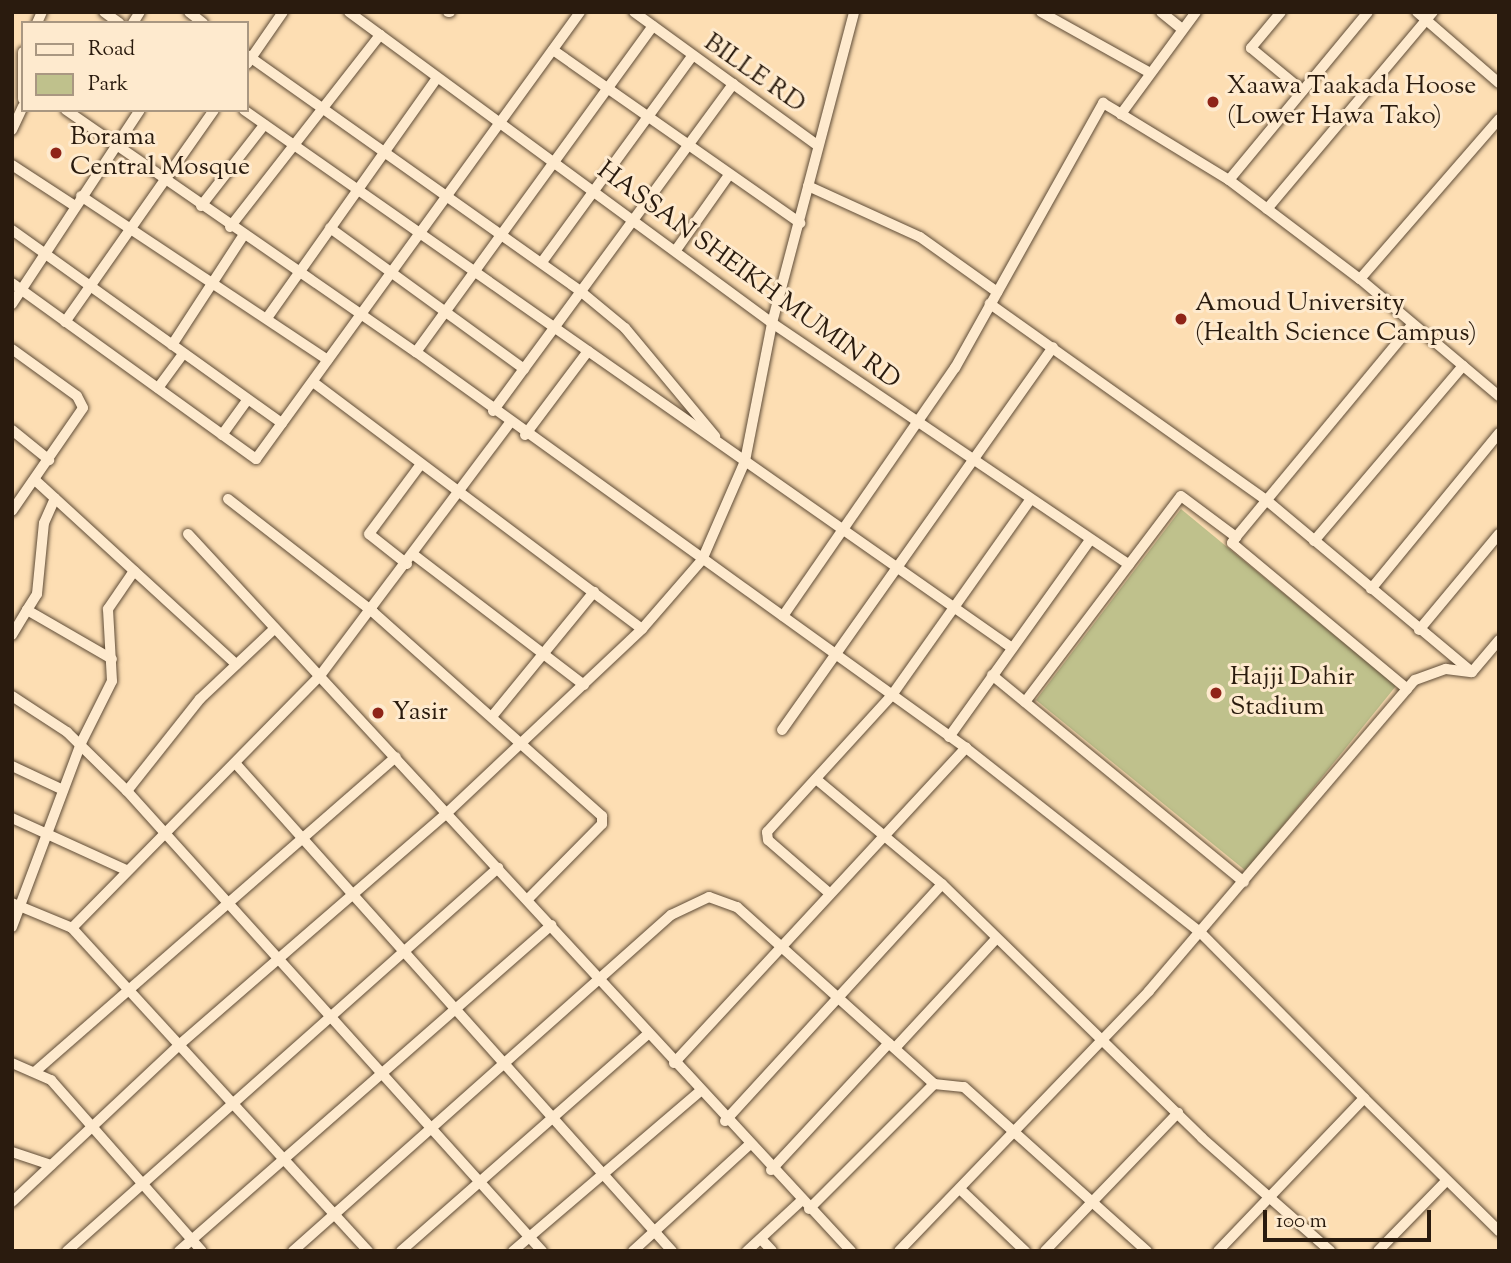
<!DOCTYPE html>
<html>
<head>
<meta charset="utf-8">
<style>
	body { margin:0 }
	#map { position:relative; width:1511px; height:1263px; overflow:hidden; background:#fddeb3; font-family:"Sorts Mill Goudy",serif }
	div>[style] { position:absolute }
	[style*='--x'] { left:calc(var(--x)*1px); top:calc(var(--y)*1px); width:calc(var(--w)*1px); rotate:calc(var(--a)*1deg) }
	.green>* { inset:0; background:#bfc18c }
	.roads { filter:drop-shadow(0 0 2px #5f4c37) drop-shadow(0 0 2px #5f4c37) }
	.minor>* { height:10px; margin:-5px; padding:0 5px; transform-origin:5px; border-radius:5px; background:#feeace }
	.dots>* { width:19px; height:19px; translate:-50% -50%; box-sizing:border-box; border:4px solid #feeace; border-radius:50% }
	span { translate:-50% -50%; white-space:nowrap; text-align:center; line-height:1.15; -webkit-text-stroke:6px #feeace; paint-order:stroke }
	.street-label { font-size:26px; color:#2a1b0e }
	.poi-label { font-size:26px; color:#2a1b0e }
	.left { translate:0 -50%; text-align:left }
	.frame { position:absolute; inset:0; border:14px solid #2a1b0e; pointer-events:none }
	.legend { position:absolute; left:21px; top:21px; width:228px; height:91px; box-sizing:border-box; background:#feeace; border:2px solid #a99781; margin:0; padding:9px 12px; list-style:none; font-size:21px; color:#2a1b0e }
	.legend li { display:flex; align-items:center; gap:14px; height:35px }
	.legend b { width:35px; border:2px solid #a99781 }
	.scale { position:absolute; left:1263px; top:1210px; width:168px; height:32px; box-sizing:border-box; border:4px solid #2a1b0e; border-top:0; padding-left:9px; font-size:21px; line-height:24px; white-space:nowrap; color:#2a1b0e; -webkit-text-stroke:5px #feeace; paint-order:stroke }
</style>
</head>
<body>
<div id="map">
	<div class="green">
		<div style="clip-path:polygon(1181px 509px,1396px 686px,1246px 871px,1036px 700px)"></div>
	</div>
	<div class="roads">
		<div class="minor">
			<div style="--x:104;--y:12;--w:19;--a:36"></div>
			<div style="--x:189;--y:12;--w:18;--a:38"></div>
			<div style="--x:349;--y:12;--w:525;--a:36.32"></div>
			<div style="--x:772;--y:323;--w:431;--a:34.1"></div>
			<div style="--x:448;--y:12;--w:2;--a:0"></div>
			<div style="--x:634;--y:12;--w:226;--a:36"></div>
			<div style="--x:1041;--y:12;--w:125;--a:29.2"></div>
			<div style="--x:1161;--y:12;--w:27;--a:39"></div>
			<div style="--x:1196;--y:12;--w:127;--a:126.3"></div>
			<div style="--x:1121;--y:114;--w:127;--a:31.4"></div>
			<div style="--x:1229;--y:180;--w:164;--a:37.1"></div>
			<div style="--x:1360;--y:279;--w:182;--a:40.1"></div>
			<div style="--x:1281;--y:12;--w:47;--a:129.8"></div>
			<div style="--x:1251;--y:48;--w:67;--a:39.6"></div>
			<div style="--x:1417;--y:12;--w:108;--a:40.9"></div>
			<div style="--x:37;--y:23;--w:12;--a:-66"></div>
			<div style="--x:133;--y:23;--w:13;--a:-58"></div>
			<div style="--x:553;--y:50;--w:302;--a:35"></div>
			<div style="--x:23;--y:52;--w:47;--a:90"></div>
			<div style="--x:247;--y:55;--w:407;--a:35.3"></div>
			<div style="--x:579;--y:290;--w:60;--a:39.6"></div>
			<div style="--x:625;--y:328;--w:141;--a:50.2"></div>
			<div style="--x:247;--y:64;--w:63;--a:-55.3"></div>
			<div style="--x:66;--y:110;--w:426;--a:34.7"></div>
			<div style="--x:416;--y:352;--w:678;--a:35.75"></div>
			<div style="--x:966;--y:748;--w:299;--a:38.2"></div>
			<div style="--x:1201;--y:933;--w:232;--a:45.3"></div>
			<div style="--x:244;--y:110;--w:938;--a:35.01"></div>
			<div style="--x:12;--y:130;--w:26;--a:-65"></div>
			<div style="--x:12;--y:165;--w:75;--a:33.1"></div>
			<div style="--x:1229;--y:180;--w:218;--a:-50.4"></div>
			<div style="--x:808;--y:186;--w:123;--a:24.5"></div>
			<div style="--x:920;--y:237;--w:95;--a:35.5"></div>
			<div style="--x:81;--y:196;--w:296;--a:33.6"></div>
			<div style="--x:201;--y:206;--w:103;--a:-52.1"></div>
			<div style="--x:1267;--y:209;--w:258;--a:-49.9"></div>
			<div style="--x:230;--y:227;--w:244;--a:-52"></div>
			<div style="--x:330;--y:228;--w:240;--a:36"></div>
			<div style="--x:12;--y:230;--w:332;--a:35.6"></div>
			<div style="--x:676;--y:250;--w:92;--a:-54.8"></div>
			<div style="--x:542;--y:262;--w:255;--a:-53.9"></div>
			<div style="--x:1360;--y:279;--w:212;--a:-49"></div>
			<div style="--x:12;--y:283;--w:301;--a:35.8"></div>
			<div style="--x:256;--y:459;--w:552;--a:-54.06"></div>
			<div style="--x:12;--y:304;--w:232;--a:-56.6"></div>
			<div style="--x:267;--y:318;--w:294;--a:-54.7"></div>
			<div style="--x:65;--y:322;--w:259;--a:-54.9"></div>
			<div style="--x:172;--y:345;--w:130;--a:-56.9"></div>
			<div style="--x:12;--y:349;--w:80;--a:35.9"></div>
			<div style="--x:77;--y:396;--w:13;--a:63"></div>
			<div style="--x:83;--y:408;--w:125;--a:124.6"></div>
			<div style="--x:416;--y:352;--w:403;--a:-54"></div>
			<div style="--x:313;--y:382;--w:411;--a:36.9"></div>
			<div style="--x:158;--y:388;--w:42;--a:-53.7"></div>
			<div style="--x:493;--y:411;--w:406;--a:-53.7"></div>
			<div style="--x:12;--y:430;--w:48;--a:39"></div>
			<div style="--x:222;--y:435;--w:44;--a:-54.2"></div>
			<div style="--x:525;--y:435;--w:105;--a:-53.1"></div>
			<div style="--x:35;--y:480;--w:273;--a:42.5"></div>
			<div style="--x:228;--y:499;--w:184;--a:37.9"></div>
			<div style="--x:373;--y:612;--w:307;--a:41.7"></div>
			<div style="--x:602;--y:816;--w:8;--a:90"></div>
			<div style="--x:602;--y:824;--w:105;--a:134.6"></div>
			<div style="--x:188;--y:534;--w:977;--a:47.24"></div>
			<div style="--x:1236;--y:537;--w:7;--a:124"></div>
			<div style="--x:1232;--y:543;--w:228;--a:39.8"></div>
			<div style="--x:1314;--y:541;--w:230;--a:-49.6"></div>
			<div style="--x:414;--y:555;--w:214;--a:37.4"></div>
			<div style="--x:407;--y:564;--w:48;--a:-141.7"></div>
			<div style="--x:369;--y:534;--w:87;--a:-53.4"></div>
			<div style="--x:1371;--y:589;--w:202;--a:-50.6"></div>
			<div style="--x:27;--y:610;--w:19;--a:-58"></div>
			<div style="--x:37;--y:594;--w:71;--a:-84.4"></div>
			<div style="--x:44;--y:523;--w:27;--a:-66"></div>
			<div style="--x:783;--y:616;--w:302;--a:-55.3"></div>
			<div style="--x:955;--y:368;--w:304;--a:-60.8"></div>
			<div style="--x:1103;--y:103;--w:21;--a:31"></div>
			<div style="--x:1419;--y:630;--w:125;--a:-50.2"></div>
			<div style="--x:12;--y:635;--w:29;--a:-59"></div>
			<div style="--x:27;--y:610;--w:98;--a:30"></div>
			<div style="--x:1472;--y:672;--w:42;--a:-49.8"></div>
			<div style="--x:992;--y:675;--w:326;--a:39.4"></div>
			<div style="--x:12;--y:696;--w:66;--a:33.2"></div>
			<div style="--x:67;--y:732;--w:84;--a:44.5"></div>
			<div style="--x:127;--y:791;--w:620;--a:47.94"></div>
			<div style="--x:1025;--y:702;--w:258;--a:-52.9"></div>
			<div style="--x:1181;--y:496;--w:69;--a:36.7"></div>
			<div style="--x:1236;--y:537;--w:276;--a:-50.3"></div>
			<div style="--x:494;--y:714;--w:158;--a:-50.7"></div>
			<div style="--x:782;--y:730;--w:469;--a:-54.7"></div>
			<div style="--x:949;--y:737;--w:242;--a:-54.4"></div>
			<div style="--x:236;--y:764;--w:654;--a:48.16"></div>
			<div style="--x:12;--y:766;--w:56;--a:25.2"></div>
			<div style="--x:816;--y:779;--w:164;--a:39.8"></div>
			<div style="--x:942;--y:884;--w:363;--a:44.3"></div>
			<div style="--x:1202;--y:1138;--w:171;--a:41.4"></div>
			<div style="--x:127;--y:791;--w:117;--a:-51.6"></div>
			<div style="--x:200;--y:699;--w:103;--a:-43.4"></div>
			<div style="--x:12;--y:818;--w:125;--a:24.5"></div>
			<div style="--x:828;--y:892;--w:79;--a:-139.1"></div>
			<div style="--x:768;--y:840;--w:8;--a:-97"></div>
			<div style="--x:767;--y:832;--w:185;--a:-47.6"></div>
			<div style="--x:892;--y:695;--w:239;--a:-54.7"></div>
			<div style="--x:12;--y:903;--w:65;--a:22.6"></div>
			<div style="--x:72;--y:928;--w:438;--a:47.5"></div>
			<div style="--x:12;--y:927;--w:197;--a:-69.4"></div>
			<div style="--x:81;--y:743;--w:69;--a:-63.4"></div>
			<div style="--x:112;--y:681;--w:72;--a:-93.2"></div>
			<div style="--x:108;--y:609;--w:46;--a:-55.6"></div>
			<div style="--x:72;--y:928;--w:352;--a:-45.5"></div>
			<div style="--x:319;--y:677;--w:318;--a:-53.1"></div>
			<div style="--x:895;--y:1048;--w:149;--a:-47.2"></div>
			<div style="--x:12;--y:1063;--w:43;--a:23.6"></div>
			<div style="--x:51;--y:1080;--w:228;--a:48.6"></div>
			<div style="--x:674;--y:1063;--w:430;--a:-47.2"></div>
			<div style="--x:37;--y:1070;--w:476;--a:-41.1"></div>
			<div style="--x:725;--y:1121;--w:321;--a:-47.5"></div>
			<div style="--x:12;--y:1152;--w:41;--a:18.4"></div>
			<div style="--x:771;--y:1170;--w:173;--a:-47.1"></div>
			<div style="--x:960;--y:1189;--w:90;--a:43.6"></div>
			<div style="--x:12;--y:1202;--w:229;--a:-43.2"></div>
			<div style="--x:179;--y:1045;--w:356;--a:-40.9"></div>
			<div style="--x:448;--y:812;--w:267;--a:-43.3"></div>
			<div style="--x:642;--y:629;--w:91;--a:-49"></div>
			<div style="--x:702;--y:560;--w:108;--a:-66.5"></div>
			<div style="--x:745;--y:461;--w:141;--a:-78.9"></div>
			<div style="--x:772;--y:323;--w:322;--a:-75.2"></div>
			<div style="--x:809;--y:1209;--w:177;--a:-45"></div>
			<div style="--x:761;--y:1239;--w:16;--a:47"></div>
			<div style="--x:67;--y:1251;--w:577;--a:-41.63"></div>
			<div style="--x:179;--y:1251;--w:495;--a:-41.2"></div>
			<div style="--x:293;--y:1251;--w:506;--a:-41.63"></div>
			<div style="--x:671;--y:915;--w:42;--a:-25.3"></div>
			<div style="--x:709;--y:897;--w:30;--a:20"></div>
			<div style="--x:737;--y:907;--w:265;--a:41.9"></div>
			<div style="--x:934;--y:1084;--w:30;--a:6"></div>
			<div style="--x:964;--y:1087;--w:246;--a:41.9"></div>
			<div style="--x:401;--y:1251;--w:329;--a:-41.3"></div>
			<div style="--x:513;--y:1251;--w:245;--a:-40.5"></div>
			<div style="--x:633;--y:1251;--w:156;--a:-42.4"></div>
			<div style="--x:747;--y:1251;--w:74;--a:-42.8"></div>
			<div style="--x:899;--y:1251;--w:361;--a:-46.1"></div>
			<div style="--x:1149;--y:991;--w:409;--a:-49.5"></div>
			<div style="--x:1415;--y:680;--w:33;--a:-20"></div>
			<div style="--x:1446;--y:669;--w:26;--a:7"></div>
			<div style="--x:1472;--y:672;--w:268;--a:-140.1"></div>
			<div style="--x:1266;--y:500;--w:339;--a:-144.6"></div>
			<div style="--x:1045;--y:1251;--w:192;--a:-46.1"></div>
			<div style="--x:1218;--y:1251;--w:211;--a:-46.3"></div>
			<div style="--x:1364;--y:1098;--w:190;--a:44.6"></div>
			<div style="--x:1378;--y:1251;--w:96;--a:-45.8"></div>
		</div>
	</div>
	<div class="dots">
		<div style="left:1213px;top:102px;background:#8f2418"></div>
		<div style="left:56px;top:153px;background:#8f2418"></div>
		<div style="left:1181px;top:319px;background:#8f2418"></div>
		<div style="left:1216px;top:693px;background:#8f2418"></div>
		<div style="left:378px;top:713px;background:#8f2418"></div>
	</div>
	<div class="street-label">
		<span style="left:754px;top:74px;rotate:35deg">BILLE RD</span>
		<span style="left:748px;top:276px;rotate:36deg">HASSAN SHEIKH MUMIN RD</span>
	</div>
	<div class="poi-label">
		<span class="left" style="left:1227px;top:102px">Xaawa Taakada Hoose<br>(Lower Hawa Tako)</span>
		<span class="left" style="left:70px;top:153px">Borama<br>Central Mosque</span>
		<span class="left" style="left:1195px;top:319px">Amoud University<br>(Health Science Campus)</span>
		<span class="left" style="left:1230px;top:693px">Hajji Dahir<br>Stadium</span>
		<span class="left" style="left:392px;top:713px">Yasir</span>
	</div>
	<div class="frame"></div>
	<ul class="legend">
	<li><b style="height:9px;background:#feeace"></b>Road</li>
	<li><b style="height:19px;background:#bfc18c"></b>Park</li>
	</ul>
	<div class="scale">100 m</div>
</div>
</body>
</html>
